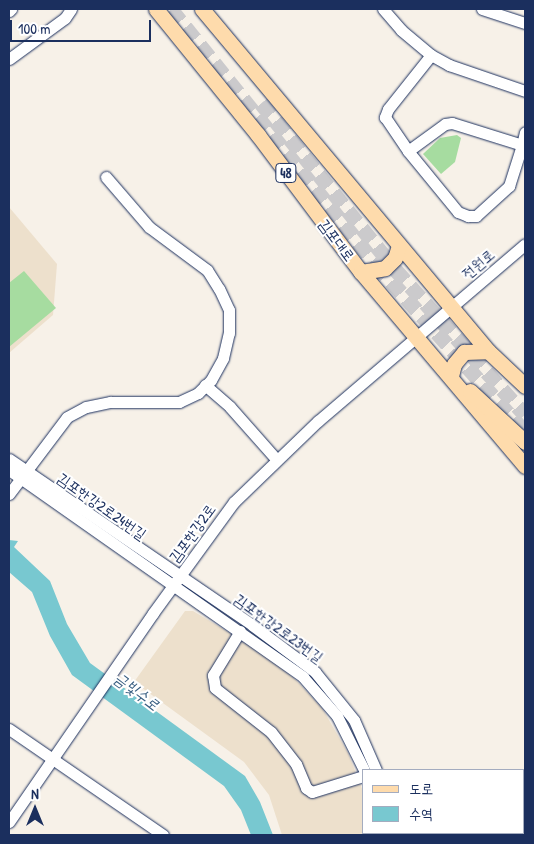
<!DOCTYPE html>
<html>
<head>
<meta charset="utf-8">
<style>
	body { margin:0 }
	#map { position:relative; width:534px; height:844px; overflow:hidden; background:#f7f1e8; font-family:"Patrick Hand","Poor Story",sans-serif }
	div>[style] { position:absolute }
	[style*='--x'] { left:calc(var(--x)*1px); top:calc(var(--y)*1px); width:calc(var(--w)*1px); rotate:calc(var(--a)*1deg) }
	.built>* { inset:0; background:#ede0cc }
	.green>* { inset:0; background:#a6dca0 }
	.water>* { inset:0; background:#78c8d0 }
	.major-tunnel>* { height:15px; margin-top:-7.5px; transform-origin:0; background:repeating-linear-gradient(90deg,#cbcacc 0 15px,transparent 0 23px) }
	.roads { filter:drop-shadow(0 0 1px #1b2f5e) drop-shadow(0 0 1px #1b2f5e) }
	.minor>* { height:11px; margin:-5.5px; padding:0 5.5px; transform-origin:5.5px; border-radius:5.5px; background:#fff }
	.major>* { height:15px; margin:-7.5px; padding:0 7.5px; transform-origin:7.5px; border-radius:7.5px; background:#fedbac }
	span { translate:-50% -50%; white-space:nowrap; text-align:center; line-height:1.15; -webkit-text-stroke:4px #fff; paint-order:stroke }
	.shield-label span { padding:1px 4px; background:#fff; border:1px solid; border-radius:4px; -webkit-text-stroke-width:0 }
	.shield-label { font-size:14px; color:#1b2f5e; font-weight:700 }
	.street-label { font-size:15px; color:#1b2f5e }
	.water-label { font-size:16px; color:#375d80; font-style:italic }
	.frame { position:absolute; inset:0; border:10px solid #1b2f5e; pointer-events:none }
	.legend { position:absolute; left:362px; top:769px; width:162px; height:65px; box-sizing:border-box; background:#fff; border:1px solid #a4acbf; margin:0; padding:6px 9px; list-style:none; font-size:15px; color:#1b2f5e }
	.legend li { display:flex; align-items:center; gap:10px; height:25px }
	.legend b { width:25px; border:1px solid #a4acbf }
	.north { position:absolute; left:10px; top:784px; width:50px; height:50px; -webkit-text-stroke:4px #fff; paint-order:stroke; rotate:0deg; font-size:14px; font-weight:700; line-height:20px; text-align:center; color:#1b2f5e }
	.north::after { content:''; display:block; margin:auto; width:18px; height:22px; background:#1b2f5e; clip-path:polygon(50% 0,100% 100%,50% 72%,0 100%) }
	.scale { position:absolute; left:10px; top:20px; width:141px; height:22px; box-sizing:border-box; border:2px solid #1b2f5e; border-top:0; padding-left:6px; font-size:15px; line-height:18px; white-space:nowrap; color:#1b2f5e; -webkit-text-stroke:4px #fff; paint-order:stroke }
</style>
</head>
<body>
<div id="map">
	<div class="built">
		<div style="clip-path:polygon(9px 207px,57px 264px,53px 315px,9px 353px)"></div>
		<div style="clip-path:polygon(185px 611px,193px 611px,245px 642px,293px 677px,322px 708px,348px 753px,363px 791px,363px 833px,376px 835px,282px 835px,269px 795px,244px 762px,134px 682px)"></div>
	</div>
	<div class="green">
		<div style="clip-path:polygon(457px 135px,461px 138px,455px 162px,441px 174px,423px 154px,440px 138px)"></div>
		<div style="clip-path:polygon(24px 271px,56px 308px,9px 347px,9px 283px)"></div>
	</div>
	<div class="water">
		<div style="clip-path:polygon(9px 540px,18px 541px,14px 547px,50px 581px,67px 624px,90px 663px,245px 776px,260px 802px,273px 835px,251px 835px,241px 810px,224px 786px,72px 675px,50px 636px,32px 592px,9px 572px)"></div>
	</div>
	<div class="major-tunnel">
		<div style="--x:171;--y:9;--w:327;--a:51.2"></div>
		<div style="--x:376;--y:264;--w:225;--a:48.4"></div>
		<div style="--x:261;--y:103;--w:213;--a:51.1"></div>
		<div style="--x:395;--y:269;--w:195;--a:48.3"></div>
	</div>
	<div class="roads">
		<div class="minor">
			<div style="--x:383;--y:9;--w:28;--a:49"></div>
			<div style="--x:401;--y:30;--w:39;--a:40"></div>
			<div style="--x:431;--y:55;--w:21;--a:29"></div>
			<div style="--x:449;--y:65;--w:80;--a:18.9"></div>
			<div style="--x:482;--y:9;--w:45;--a:18"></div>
			<div style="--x:9;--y:11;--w:3;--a:-45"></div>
			<div style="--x:431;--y:55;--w:69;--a:128.5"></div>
			<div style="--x:388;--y:109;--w:9;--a:111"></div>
			<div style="--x:385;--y:117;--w:41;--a:55.9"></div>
			<div style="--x:408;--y:151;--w:46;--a:-36.1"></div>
			<div style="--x:445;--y:124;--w:7;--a:-8"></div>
			<div style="--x:452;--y:123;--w:73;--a:17.4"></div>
			<div style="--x:522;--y:145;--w:13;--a:-77"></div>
			<div style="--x:9;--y:59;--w:69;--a:-36.2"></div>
			<div style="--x:65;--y:18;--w:11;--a:-56"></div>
			<div style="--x:408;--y:151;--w:79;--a:50.7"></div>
			<div style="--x:458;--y:212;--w:11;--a:22"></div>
			<div style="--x:468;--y:216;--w:8;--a:0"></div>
			<div style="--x:476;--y:216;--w:45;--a:-42.3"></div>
			<div style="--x:509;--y:186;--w:43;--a:-72.4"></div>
			<div style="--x:205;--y:385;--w:33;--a:41"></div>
			<div style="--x:230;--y:407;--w:69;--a:48.5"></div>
			<div style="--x:9;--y:459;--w:294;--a:34.3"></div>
			<div style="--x:252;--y:625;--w:79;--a:36.7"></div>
			<div style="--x:315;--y:672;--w:62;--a:50.9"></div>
			<div style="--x:354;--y:720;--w:55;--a:66.3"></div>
			<div style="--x:9;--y:470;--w:360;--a:35.1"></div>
			<div style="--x:303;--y:677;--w:52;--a:48.9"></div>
			<div style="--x:337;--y:716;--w:60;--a:63.4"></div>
			<div style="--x:9;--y:494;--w:96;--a:-53"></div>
			<div style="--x:67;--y:417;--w:21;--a:-28"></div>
			<div style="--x:86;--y:407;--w:25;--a:-12"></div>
			<div style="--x:110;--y:402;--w:69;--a:0"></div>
			<div style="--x:179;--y:402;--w:21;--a:-25"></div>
			<div style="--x:198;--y:393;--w:18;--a:-45"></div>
			<div style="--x:211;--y:380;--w:25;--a:-61"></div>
			<div style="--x:223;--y:358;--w:26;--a:-77"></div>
			<div style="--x:229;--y:333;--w:23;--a:-90"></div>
			<div style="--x:229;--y:310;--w:23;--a:-115"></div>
			<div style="--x:219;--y:289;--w:22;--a:-122"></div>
			<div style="--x:207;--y:270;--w:72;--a:-143.4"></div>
			<div style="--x:149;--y:227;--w:66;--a:-130.7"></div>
			<div style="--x:240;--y:631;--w:52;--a:121.5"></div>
			<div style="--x:213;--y:675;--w:13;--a:81"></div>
			<div style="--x:215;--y:688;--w:71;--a:38.2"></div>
			<div style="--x:271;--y:732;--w:41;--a:52"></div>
			<div style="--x:296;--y:764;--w:26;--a:67"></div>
			<div style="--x:306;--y:788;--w:7;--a:34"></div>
			<div style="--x:312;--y:792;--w:53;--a:-17.4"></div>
			<div style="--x:9;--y:729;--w:187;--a:34.5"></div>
			<div style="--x:9;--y:822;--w:254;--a:-55.4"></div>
			<div style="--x:153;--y:613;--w:137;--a:-53.9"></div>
			<div style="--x:234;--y:502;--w:117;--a:-44"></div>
			<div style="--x:318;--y:421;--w:272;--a:-40.5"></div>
			<div style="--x:383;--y:833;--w:2;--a:63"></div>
			<div style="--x:396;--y:833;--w:2;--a:63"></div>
		</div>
		<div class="major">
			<div style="--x:156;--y:9;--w:162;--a:51"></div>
			<div style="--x:258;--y:135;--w:171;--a:53.1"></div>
			<div style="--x:361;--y:272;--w:254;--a:49.8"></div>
			<div style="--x:202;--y:9;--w:446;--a:50.1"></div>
			<div style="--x:488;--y:351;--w:51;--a:43.4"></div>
			<div style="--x:361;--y:272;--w:24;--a:-9"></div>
			<div style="--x:385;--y:268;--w:14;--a:-45"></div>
			<div style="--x:395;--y:258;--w:13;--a:-72"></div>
			<div style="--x:451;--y:376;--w:12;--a:-76"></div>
			<div style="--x:454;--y:364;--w:16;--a:-50"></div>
			<div style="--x:464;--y:352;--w:24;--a:-2"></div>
			<div style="--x:470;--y:391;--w:75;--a:42.8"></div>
		</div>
	</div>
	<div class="shield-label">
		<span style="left:286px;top:173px">48</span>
	</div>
	<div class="street-label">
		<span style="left:337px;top:240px;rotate:53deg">김포대로</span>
		<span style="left:478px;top:264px;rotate:-40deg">전원로</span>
		<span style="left:102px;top:506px;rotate:35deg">김포한강2로24번길</span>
		<span style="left:192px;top:533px;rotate:-54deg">김포한강2로</span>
		<span style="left:279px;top:628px;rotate:36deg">김포한강2로23번길</span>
	</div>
	<div class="water-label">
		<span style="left:137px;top:691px;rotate:37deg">금빛수로</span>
	</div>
	<div class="frame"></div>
	<ul class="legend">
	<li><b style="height:6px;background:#fedbac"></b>도로</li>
	<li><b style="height:14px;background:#78c8d0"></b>수역</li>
	</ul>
	<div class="north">N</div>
	<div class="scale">100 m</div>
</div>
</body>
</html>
